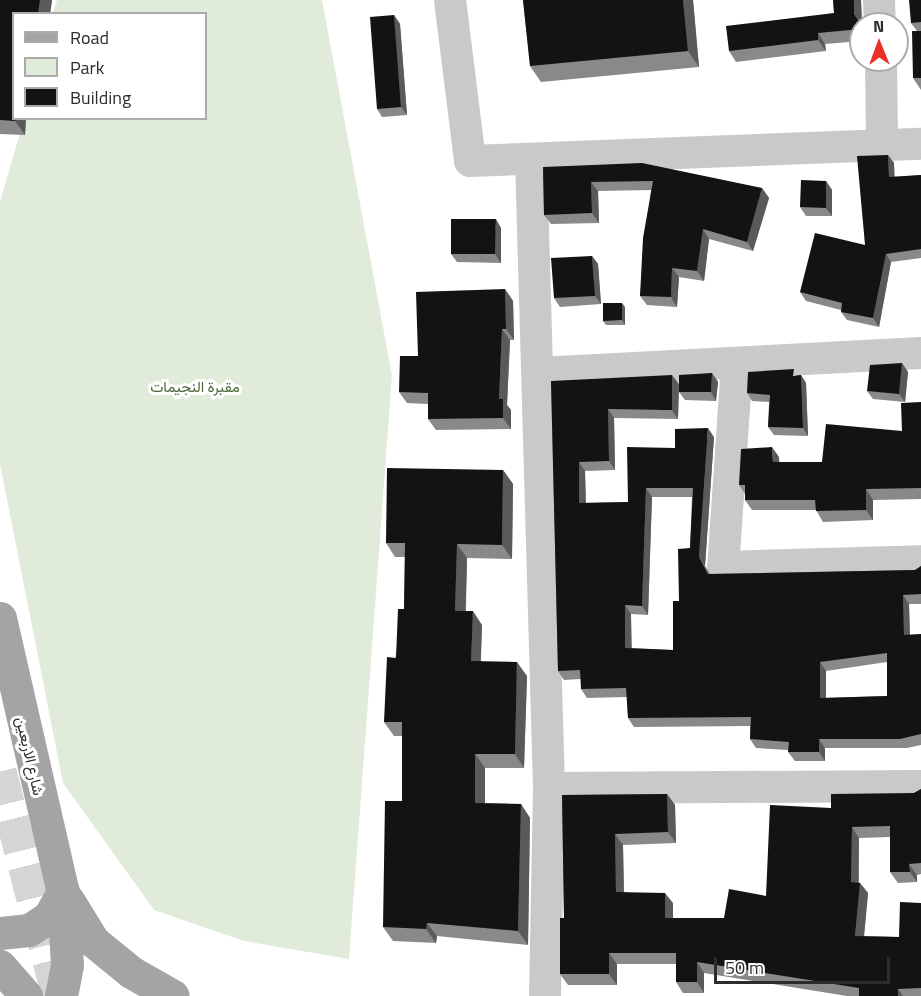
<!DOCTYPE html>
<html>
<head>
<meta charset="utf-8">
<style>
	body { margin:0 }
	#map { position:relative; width:921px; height:996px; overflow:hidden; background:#fff; font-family:"Titillium Web",Vazirmatn,sans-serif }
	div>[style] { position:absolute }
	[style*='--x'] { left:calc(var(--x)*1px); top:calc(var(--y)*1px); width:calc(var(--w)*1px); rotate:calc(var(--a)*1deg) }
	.green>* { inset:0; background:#e1ebd9 }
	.major-tunnel>* { height:33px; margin-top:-16.5px; transform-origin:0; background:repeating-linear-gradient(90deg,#d5d5d5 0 33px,transparent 0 49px) }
	.minor>* { height:32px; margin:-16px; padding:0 16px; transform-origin:16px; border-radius:16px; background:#c9c9c9 }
	.major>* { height:33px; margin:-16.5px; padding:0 16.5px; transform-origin:16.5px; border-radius:16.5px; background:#a4a4a4 }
	.wall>* { inset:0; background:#898989 }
	.shaded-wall>* { inset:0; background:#5a5a5a }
	.building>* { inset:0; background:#131313 }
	span { translate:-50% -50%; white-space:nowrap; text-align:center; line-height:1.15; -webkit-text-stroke:6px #fff; paint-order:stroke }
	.park-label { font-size:15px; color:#4a6939 }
	.street-label { font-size:15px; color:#2c2c2c }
	.legend { position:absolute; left:12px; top:12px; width:195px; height:108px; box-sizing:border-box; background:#fff; border:2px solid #ababab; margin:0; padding:8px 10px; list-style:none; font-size:18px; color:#2c2c2c }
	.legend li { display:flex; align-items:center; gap:12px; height:30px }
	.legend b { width:30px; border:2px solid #ababab }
	.north { position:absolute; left:849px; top:12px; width:60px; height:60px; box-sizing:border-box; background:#fff; border:2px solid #ababab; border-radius:50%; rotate:359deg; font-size:16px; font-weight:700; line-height:24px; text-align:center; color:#2c2c2c }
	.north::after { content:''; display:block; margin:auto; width:21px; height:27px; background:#ea3028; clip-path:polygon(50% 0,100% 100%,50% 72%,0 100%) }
	.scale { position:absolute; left:714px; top:957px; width:176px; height:27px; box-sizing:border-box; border:3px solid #2c2c2c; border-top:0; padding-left:8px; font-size:18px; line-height:21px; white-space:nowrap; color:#2c2c2c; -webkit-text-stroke:4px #fff; paint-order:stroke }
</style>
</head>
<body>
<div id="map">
	<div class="green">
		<div style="clip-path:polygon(57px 0,322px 0,392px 375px,349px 959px,244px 941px,154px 910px,63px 783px,0 464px,0 202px,24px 119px,206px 118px,206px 14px,53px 13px)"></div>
	</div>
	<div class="major-tunnel">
		<div style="--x:0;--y:771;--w:232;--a:75.5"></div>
	</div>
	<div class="minor">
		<div style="--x:450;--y:0;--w:162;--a:82.9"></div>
		<div style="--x:470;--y:161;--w:451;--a:-2.2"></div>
		<div style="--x:879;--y:0;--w:24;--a:88"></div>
		<div style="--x:881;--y:60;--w:85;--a:89.3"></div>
		<div style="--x:531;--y:159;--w:629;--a:88.36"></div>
		<div style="--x:549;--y:788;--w:208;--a:91.1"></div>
		<div style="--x:737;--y:364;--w:203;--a:93.9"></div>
		<div style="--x:723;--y:567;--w:198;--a:-1.7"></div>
		<div style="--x:538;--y:373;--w:384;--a:-3"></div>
		<div style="--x:549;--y:788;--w:372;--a:-0.3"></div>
	</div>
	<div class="major">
		<div style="--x:0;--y:618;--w:281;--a:77.1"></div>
		<div style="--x:63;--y:892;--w:73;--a:86.9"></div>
		<div style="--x:67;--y:965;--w:32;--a:101"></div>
		<div style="--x:68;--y:900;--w:48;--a:58.6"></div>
		<div style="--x:93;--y:941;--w:49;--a:39.2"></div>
		<div style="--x:131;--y:972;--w:48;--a:29.7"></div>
		<div style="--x:0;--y:933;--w:29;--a:-6"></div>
		<div style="--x:29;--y:930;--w:24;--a:-33"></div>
		<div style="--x:49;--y:917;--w:29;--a:-61"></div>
		<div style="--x:0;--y:966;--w:40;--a:49"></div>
	</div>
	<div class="wall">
		<div style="clip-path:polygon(0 0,52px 0,50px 14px,14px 14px,14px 118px,26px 118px,25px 135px,0 134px)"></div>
		<div style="clip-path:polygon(523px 0,693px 0,699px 67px,541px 82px,530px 66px)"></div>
		<div style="clip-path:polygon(833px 0,861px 0,862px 24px,861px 24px,861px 41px,825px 44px,826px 51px,736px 62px,729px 51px,834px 13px)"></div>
		<div style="clip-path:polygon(921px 0,921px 31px,917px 31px,911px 23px)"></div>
		<div style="clip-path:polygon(394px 15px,400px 24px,407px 115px,382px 117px,377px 109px)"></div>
		<div style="clip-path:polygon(921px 31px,921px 90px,913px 78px)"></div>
		<div style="clip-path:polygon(888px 155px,894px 163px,894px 177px,921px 175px,921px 258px,891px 262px,879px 327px,847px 320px,841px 312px,841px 310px,806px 301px,800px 292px,865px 245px)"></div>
		<div style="clip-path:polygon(543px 167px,762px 188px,769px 198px,753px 251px,709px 239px,704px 281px,679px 277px,677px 307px,647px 305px,640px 296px,651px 190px,598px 191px,599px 223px,551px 224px,544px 215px)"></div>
		<div style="clip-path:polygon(826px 181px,832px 190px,832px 216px,806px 216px,800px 207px)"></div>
		<div style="clip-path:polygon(501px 228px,501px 263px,457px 262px,451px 254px)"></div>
		<div style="clip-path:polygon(592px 256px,598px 264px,601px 304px,560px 307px,554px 298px)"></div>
		<div style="clip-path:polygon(505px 289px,513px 301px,514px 340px,510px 340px,507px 405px,511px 410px,511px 429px,436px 430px,428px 419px,428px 404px,407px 403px,399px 392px,418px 356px)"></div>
		<div style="clip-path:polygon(625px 307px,625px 325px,606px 325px,603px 321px)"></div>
		<div style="clip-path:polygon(902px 363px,908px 372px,905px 402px,873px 399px,867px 391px)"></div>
		<div style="clip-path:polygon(712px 373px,718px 382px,716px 401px,685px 400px,679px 392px)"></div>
		<div style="clip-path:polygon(798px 375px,801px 375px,806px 383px,808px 436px,774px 435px,768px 427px,769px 402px,752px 401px,747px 393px)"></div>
		<div style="clip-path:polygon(evenodd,551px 381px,679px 384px,678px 419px,614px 418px,615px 470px,585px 471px,586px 503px,628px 502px,675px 448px,714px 437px,705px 566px,710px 574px,915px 570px,921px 566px,921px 604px,909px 604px,910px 635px,921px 634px,921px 745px,907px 748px,825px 748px,825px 761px,795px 761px,788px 752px,788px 750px,756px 748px,750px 739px,750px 726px,634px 727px,628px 718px,627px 697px,587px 698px,581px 689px,581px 679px,564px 680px,558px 671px,551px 381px,652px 497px,692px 497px,690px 548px,679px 601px,673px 650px,631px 648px,631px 614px,648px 615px,652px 497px,551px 381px,887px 662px,887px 696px,826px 698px,826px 671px,887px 662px)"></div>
		<div style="clip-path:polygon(921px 402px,921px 499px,873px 500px,873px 520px,823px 522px,816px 510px,752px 510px,745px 500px,745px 494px,739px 485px,779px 457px,779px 462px,822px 462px,902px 431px)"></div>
		<div style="clip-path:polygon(503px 470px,513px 484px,512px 559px,467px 558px,466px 611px,482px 625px,481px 661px,527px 676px,524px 768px,485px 768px,485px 803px,521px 804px,530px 818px,528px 945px,437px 936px,436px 943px,393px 941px,383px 927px,402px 801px,402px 736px,394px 736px,384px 722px,404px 609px,405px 557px,395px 557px,386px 543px)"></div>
		<div style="clip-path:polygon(921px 789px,921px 874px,917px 875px,917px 882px,898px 883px,890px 872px,890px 837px,859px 838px,859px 882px,868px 893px,864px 936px,899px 937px,921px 903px,921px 996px,847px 996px,704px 973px,704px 993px,683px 993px,676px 982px,676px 964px,617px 964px,617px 985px,568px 985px,560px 974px,564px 918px,562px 795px,667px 794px,675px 805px,676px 843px,623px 845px,624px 892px,673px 903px,673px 918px,724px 918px,766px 896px,831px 808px,914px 793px)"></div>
	</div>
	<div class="shaded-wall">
		<div style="clip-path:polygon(40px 0,52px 0,50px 14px,38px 14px)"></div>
		<div style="clip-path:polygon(683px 0,693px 0,699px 67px,688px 51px)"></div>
		<div style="clip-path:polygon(854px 0,861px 0,862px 24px,854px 14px)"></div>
		<div style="clip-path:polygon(394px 15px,400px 24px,407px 115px,401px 107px)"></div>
		<div style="clip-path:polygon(818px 33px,825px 44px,826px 51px,818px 40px)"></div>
		<div style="clip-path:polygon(15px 118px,26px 118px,25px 135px,15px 121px)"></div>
		<div style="clip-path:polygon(888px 155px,894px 163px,895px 185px,889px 177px)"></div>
		<div style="clip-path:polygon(826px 181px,832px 190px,832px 216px,826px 208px)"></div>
		<div style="clip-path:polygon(591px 182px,598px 191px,599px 223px,592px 213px)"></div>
		<div style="clip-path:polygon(762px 188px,769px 198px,753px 251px,747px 242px)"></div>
		<div style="clip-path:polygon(496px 219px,501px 228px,501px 263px,495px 254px)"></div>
		<div style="clip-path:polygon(703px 229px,709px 239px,704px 281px,697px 271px)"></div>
		<div style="clip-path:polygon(886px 254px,891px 262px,879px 327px,873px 318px)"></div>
		<div style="clip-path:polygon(592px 256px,598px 264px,601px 304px,595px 296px)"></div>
		<div style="clip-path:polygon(672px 268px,679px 277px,677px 307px,671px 297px)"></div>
		<div style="clip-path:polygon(505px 289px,513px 301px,514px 340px,506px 329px)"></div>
		<div style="clip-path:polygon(622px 303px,625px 307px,625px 325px,622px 320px)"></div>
		<div style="clip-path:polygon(502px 329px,510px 340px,507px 405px,511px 410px,511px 429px,503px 418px,499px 399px)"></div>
		<div style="clip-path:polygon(902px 363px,908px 372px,905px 402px,899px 394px)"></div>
		<div style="clip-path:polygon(712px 373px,718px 382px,716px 401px,711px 392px)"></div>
		<div style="clip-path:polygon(672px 375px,679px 384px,678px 419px,672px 410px)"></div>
		<div style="clip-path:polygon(801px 375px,806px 383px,808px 436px,803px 428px)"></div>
		<div style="clip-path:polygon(608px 409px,614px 418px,615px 470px,609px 461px)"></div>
		<div style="clip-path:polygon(708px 428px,714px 437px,705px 566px,715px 583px,699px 557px)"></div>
		<div style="clip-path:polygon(772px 447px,779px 457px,780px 473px,773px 462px)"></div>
		<div style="clip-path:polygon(579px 462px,585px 471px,586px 512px,579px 503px)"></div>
		<div style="clip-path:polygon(503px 470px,513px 484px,512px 559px,502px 545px)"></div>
		<div style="clip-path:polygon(646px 488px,652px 497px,648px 615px,642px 606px)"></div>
		<div style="clip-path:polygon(866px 489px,873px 500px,873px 520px,866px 510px)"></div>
		<div style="clip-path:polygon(457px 544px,467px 558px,465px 625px,455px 611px)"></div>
		<div style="clip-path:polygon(903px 595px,909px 604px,910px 644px,904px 635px)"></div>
		<div style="clip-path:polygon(625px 605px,631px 614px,632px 657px,625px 648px)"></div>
		<div style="clip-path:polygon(473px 611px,482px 625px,480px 674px,471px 661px)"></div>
		<div style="clip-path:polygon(517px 662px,527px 676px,524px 768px,515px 754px)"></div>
		<div style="clip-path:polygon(820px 662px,826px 671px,826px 707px,820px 698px)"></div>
		<div style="clip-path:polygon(819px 739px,825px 748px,825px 761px,819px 752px)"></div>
		<div style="clip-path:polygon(475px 754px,485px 768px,485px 817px,475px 803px)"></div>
		<div style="clip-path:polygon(667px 794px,675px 805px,676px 843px,668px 832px)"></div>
		<div style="clip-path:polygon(521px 804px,530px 818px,528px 945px,518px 931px)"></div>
		<div style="clip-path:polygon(852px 827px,859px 838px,858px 893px,851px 882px)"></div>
		<div style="clip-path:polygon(615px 834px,623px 845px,624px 903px,616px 892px)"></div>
		<div style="clip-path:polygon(909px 864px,917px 875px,917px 882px,910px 872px)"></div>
		<div style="clip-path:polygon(860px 883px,868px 893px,863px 947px,855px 936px)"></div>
		<div style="clip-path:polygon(665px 893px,673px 903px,673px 929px,665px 918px)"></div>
		<div style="clip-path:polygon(427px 923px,437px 936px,436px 943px,426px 929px)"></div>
		<div style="clip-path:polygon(609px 953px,617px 964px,617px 985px,609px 974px)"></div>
		<div style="clip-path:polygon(697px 962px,704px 973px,704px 993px,697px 982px)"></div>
		<div style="clip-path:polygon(898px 989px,903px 996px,898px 996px)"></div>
	</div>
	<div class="building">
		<div style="clip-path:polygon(0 0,40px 0,38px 14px,14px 14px,14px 118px,15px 118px,15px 121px,0 120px)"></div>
		<div style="clip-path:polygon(523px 0,683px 0,688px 51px,530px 66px)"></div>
		<div style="clip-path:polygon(833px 0,854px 0,854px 14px,861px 24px,861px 29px,818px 33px,818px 40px,729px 51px,726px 26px,834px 13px)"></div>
		<div style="clip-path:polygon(909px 0,921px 0,921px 22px,911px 23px)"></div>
		<div style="clip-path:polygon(394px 15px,401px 107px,377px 109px,370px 17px)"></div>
		<div style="clip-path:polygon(912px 31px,921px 31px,921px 78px,913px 78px)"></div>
		<div style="clip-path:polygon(888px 155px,889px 177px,921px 175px,921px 249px,886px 254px,873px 318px,841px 312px,842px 303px,800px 292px,815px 233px,865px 245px,857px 156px)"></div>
		<div style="clip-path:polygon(642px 163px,762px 188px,747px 242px,703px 229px,697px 271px,672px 268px,671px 297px,640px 296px,643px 238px,653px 181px,591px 182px,592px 213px,544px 215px,543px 167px)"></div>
		<div style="clip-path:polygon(801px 180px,826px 181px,826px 208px,800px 207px)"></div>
		<div style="clip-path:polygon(451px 219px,496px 219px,495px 254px,451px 254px)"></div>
		<div style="clip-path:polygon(592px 256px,595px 296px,554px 298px,551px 258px)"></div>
		<div style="clip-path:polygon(505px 289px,506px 329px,502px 329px,499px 399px,503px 399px,503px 418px,428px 419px,428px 393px,399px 392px,400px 356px,418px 356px,416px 292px)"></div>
		<div style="clip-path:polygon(603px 303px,622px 303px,622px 320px,603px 321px)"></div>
		<div style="clip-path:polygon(902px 363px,899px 394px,867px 391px,870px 365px)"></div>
		<div style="clip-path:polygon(794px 369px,793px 376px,801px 375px,803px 428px,768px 427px,770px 395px,747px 393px,748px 372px)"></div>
		<div style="clip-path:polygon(712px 373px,711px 392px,679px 392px,679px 375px)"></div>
		<div style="clip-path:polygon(evenodd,672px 375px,672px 410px,608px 409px,609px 461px,579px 462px,579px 503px,628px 502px,627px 447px,675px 448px,675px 429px,708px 428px,699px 557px,708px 574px,915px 570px,921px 566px,921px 594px,903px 595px,904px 635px,921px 634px,921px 734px,900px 739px,819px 739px,819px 752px,788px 752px,789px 742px,750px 739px,751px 717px,628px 718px,626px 688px,581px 689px,580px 670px,558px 671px,551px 381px,672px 375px,646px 488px,693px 488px,690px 548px,678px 549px,679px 601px,673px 601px,673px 650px,625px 648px,625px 605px,642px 606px,646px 488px,672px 375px,887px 653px,887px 696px,820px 698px,820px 662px,887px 653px)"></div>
		<div style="clip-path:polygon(921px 402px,921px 488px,866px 489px,866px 510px,816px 511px,815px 500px,745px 500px,745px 485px,739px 485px,741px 449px,772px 447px,773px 462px,822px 462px,826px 424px,902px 431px,901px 403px)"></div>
		<div style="clip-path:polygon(387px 468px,503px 470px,502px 545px,457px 544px,455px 611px,473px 611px,471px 661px,517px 662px,515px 754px,475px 754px,475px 803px,521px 804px,518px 931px,427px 923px,426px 929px,383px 927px,385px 801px,402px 801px,402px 722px,384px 722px,387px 657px,396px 658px,398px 609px,404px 609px,405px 543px,386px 543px)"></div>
		<div style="clip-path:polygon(921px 789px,921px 863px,909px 864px,910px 872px,890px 872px,890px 826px,852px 827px,851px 882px,860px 883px,855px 936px,899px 937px,900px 902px,921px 903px,921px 988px,898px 989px,898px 996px,859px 996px,859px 988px,697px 962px,697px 982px,676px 982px,676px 953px,609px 953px,609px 974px,560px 974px,560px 918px,564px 918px,562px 795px,667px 794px,668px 832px,615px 834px,616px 892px,665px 893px,665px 918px,724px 918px,729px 889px,766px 896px,770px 805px,831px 808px,831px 794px,914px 793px)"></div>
	</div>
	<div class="park-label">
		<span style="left:195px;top:387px">مقبرة النجيمات</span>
	</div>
	<div class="street-label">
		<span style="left:30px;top:756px;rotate:77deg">شارع الاربعين</span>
	</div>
	<ul class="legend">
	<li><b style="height:8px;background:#a4a4a4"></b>Road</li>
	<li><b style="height:16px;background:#e1ebd9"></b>Park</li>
	<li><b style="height:16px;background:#131313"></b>Building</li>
	</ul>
	<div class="north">N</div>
	<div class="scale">50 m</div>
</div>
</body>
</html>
